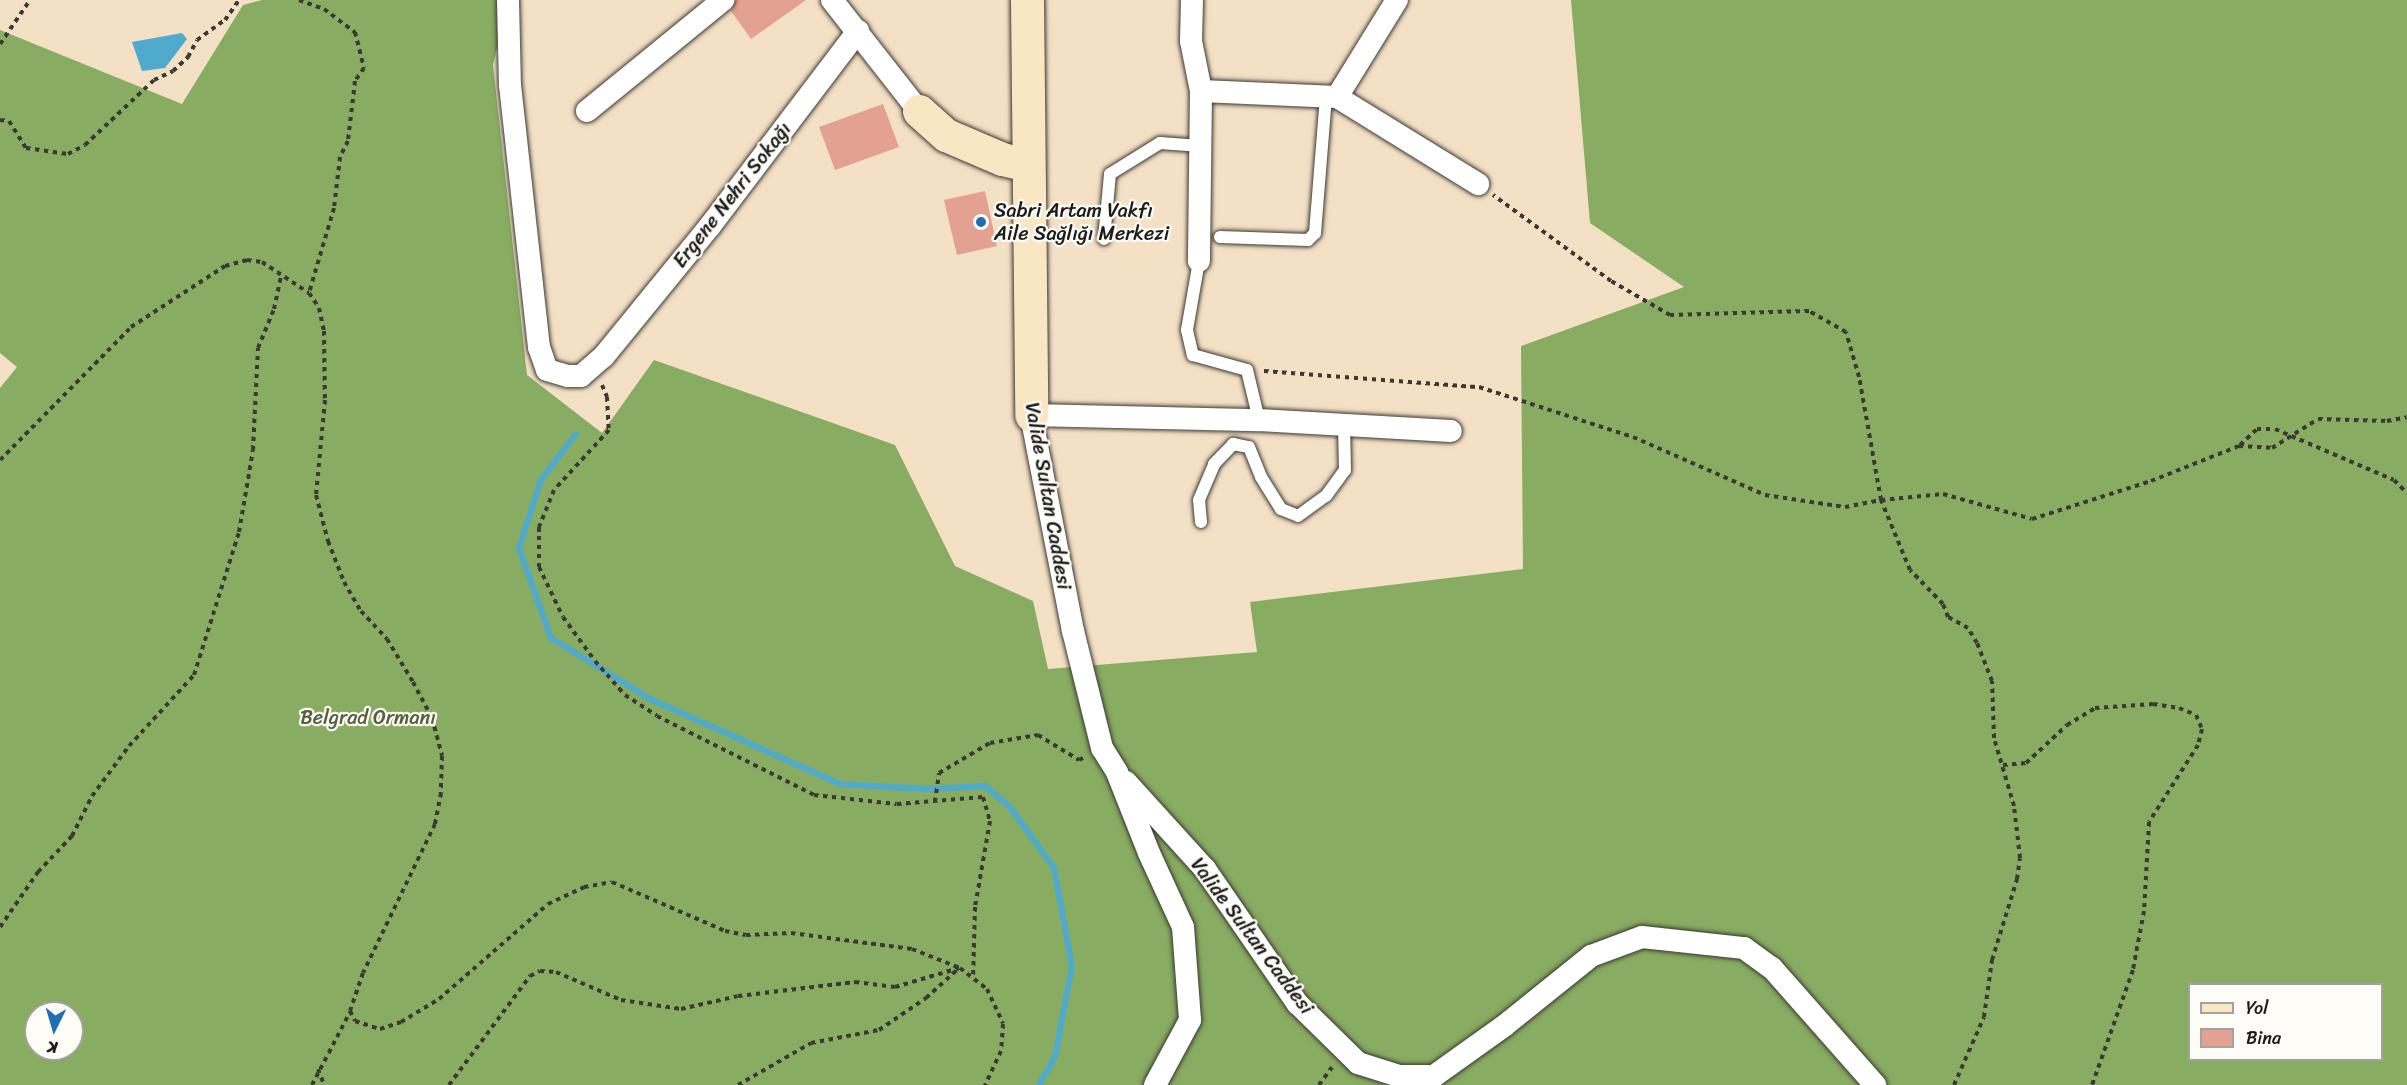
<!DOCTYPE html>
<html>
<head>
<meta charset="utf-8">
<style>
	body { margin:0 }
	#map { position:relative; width:2407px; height:1085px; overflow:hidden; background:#f4e0c5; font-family:Sriracha,sans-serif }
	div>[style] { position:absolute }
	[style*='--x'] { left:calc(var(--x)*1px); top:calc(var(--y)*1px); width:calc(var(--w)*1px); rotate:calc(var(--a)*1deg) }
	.forest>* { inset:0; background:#88ac61 }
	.water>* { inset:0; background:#50aace }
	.stream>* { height:6px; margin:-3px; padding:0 3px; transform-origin:3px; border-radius:3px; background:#50aace }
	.building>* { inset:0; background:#e3a192 }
	.path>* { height:4px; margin-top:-2px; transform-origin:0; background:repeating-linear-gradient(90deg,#3c3935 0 4.5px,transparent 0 9px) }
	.roads { filter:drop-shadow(0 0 2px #3c3935) drop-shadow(0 0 2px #3c3935) }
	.lane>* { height:12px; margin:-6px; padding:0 6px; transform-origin:6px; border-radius:6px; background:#fff }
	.street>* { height:22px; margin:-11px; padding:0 11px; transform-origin:11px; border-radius:11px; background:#fff }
	.secondary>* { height:33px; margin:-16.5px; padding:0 16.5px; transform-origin:16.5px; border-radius:16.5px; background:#f9e7c3 }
	.dots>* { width:16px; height:16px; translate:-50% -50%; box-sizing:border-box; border:3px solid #fdfcf7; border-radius:50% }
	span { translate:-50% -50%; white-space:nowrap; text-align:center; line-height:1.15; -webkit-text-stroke:4.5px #fdfcf7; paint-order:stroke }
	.street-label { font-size:20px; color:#1c1c1c }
	.poi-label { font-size:20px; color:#1c1c1c }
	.left { translate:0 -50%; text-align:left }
	.park-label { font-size:20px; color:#55603d }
	.legend { position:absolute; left:2188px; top:983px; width:195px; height:78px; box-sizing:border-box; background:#fdfcf7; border:2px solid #a3a29f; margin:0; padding:8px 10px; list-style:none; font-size:18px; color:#1c1c1c }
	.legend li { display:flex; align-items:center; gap:12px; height:30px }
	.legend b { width:30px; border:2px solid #a3a29f }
	.north { position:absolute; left:24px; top:1001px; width:60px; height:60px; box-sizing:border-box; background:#fdfcf7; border:2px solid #a3a29f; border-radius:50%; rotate:185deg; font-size:16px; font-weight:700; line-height:24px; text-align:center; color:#1c1c1c }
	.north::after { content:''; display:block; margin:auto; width:21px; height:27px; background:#1f6fb2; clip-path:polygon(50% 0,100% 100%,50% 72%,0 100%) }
</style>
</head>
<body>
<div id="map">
	<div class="forest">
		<div style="clip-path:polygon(evenodd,262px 0,508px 0,493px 65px,527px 375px,602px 433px,654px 360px,895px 445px,955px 566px,1033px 601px,1048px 669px,1257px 652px,1250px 602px,1523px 569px,1521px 346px,1684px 287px,1590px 223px,1571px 0,2407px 0,2407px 1085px,0 1085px,0 388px,17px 367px,0 353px,0 30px,182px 104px,243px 5px,262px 0,2190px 984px,2382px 984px,2382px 1060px,2190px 1060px,2190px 984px,262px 0,36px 1013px,72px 1013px,72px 1049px,36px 1049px,36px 1013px)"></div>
	</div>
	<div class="water">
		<div style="clip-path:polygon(182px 33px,187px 39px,165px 68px,142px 71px,132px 42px)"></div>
	</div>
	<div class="stream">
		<div style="--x:576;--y:434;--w:58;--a:127.3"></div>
		<div style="--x:541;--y:480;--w:71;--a:107.9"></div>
		<div style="--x:519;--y:548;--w:96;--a:70.4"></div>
		<div style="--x:551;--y:638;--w:116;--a:31.6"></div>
		<div style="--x:650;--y:699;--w:208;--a:24.1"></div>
		<div style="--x:840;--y:784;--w:87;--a:3.3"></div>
		<div style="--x:927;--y:789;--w:58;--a:-3"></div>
		<div style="--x:985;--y:786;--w:33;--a:40"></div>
		<div style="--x:1010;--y:807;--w:75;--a:54.2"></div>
		<div style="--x:1054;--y:868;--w:100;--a:79.6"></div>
		<div style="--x:1072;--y:966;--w:93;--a:100.6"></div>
		<div style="--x:1055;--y:1057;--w:32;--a:120"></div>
	</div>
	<div class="building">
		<div style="clip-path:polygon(736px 0,806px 0,751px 39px,731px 11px)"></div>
		<div style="clip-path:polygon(883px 104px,899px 147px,835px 170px,819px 127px)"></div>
		<div style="clip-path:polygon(985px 191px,997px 246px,957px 255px,944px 200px)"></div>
	</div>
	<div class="path">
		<div style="--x:299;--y:0;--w:27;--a:20"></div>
		<div style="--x:324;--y:9;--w:39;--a:37"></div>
		<div style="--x:355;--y:32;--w:37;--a:76"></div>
		<div style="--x:364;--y:68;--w:16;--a:125"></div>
		<div style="--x:355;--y:81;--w:60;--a:96.7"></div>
		<div style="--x:348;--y:141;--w:18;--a:117"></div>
		<div style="--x:340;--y:157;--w:51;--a:96.7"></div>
		<div style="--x:334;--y:208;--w:89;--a:106.4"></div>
		<div style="--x:0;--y:44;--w:53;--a:-55.7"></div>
		<div style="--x:0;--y:120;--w:9;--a:6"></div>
		<div style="--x:9;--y:121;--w:32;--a:58"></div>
		<div style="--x:26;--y:148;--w:42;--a:8.1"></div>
		<div style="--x:68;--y:154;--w:19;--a:-28"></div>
		<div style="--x:85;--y:145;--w:95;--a:-43.3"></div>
		<div style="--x:154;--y:80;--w:21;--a:-25"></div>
		<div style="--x:173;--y:71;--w:21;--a:-43"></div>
		<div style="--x:188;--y:57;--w:19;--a:-62"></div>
		<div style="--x:197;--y:40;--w:34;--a:-36"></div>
		<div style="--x:225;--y:20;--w:24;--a:-55"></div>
		<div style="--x:1264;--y:371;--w:216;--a:4.3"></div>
		<div style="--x:1479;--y:387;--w:162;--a:18"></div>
		<div style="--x:1633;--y:437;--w:144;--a:23.7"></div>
		<div style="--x:1765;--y:495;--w:81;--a:8.5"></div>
		<div style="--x:1845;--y:507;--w:37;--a:-11"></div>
		<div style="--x:1881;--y:500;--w:125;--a:-100.1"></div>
		<div style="--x:1859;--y:377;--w:47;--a:-106.1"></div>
		<div style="--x:1846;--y:332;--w:43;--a:-150.4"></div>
		<div style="--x:1809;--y:311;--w:139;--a:178.4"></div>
		<div style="--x:1670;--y:315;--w:68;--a:-150"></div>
		<div style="--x:1611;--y:281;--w:146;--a:-143.9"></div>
		<div style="--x:602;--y:385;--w:13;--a:67"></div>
		<div style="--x:607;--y:397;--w:33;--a:87"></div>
		<div style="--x:609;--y:430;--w:81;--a:132.5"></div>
		<div style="--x:554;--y:490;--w:40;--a:112"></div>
		<div style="--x:539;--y:527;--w:40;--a:90"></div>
		<div style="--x:539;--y:567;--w:55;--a:64.4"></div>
		<div style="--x:563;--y:617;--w:54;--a:54"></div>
		<div style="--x:595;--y:661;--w:45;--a:48.6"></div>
		<div style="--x:625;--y:695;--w:38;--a:33"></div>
		<div style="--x:657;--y:716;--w:176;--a:26.7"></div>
		<div style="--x:814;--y:795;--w:83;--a:6.2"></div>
		<div style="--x:897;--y:804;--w:86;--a:-4.7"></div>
		<div style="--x:983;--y:797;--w:25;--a:74"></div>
		<div style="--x:990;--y:821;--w:87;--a:99.9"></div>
		<div style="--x:975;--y:907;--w:70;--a:91.6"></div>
		<div style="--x:2240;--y:445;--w:23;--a:-43"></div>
		<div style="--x:2257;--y:429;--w:18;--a:0"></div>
		<div style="--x:2275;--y:429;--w:129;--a:23.2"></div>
		<div style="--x:2394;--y:480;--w:18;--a:45"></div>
		<div style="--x:0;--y:460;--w:187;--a:-45.4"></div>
		<div style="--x:131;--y:327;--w:112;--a:-33"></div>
		<div style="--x:225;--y:266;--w:23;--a:-15"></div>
		<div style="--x:247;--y:260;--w:15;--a:8"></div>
		<div style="--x:262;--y:262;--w:56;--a:33.4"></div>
		<div style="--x:309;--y:293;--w:18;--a:56"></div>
		<div style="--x:319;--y:308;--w:24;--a:78"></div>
		<div style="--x:324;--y:331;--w:69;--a:89.2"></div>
		<div style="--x:325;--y:400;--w:95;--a:95.4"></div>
		<div style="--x:316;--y:495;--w:48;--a:75.4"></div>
		<div style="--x:328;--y:541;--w:44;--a:68.7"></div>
		<div style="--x:344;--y:582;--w:34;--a:60"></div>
		<div style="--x:361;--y:611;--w:38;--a:47"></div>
		<div style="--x:387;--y:639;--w:50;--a:58.8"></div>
		<div style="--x:413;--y:682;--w:41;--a:62.2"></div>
		<div style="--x:432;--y:718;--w:39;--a:75"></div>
		<div style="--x:442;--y:756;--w:37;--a:92"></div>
		<div style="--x:441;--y:793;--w:32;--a:101"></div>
		<div style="--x:435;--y:824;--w:165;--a:115.8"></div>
		<div style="--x:363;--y:973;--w:40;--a:108.9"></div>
		<div style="--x:350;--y:1011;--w:11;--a:63"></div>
		<div style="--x:355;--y:1021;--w:26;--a:18"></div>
		<div style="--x:380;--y:1029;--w:22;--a:-18"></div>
		<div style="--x:401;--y:1022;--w:44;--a:-31.2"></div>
		<div style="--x:439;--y:999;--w:145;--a:-41.1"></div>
		<div style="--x:548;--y:904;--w:40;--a:-25"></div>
		<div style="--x:584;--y:887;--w:28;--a:-10"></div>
		<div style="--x:612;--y:882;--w:123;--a:23.4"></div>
		<div style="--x:725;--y:931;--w:21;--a:11"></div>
		<div style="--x:746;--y:935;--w:45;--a:-2.5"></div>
		<div style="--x:791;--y:933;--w:122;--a:7.5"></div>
		<div style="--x:912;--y:949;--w:52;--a:21.6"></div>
		<div style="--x:960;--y:968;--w:34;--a:38"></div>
		<div style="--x:987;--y:989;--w:38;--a:65"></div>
		<div style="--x:1003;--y:1024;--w:27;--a:94"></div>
		<div style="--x:1001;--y:1051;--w:38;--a:115"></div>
		<div style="--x:2003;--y:765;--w:23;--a:-5"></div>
		<div style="--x:2026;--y:763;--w:56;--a:-42.8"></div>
		<div style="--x:2067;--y:725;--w:33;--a:-31"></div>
		<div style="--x:2095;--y:708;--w:58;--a:-3.9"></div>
		<div style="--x:2153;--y:704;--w:26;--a:9"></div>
		<div style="--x:2179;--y:708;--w:18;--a:22"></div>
		<div style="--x:2196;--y:715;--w:15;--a:67"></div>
		<div style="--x:2202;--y:729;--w:16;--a:104"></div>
		<div style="--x:2198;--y:745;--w:91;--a:122.5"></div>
		<div style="--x:2149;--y:822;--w:89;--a:93.2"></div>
		<div style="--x:2144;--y:911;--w:60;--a:100.6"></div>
		<div style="--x:2133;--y:970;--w:122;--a:109.6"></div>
		<div style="--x:935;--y:802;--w:29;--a:-82"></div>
		<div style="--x:939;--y:773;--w:59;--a:-30.5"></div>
		<div style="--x:990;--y:743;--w:49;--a:-9.5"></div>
		<div style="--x:1038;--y:735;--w:48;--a:31.4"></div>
		<div style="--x:1079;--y:760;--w:7;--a:-27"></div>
		<div style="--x:0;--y:927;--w:67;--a:-55.4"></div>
		<div style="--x:38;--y:872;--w:50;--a:-46.6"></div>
		<div style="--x:72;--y:836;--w:45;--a:-63.4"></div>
		<div style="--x:92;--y:796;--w:62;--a:-53.5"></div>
		<div style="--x:129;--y:746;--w:96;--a:-47.5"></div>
		<div style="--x:194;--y:675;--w:150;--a:-72.5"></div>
		<div style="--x:239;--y:532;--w:83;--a:-80.3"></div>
		<div style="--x:253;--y:450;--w:102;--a:-87.2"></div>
		<div style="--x:258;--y:348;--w:42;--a:-67.7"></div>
		<div style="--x:274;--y:309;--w:33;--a:-78"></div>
		<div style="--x:318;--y:1069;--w:17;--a:69"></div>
		<div style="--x:312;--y:1085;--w:82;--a:-62.5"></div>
		<div style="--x:449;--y:1085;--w:136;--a:-53.4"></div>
		<div style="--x:530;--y:976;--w:11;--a:-27"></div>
		<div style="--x:540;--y:971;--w:16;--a:4"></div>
		<div style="--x:556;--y:972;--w:71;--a:23.3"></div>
		<div style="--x:621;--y:1000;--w:61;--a:8.5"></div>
		<div style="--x:681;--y:1009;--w:58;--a:-12.8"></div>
		<div style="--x:738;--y:996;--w:118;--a:-6.8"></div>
		<div style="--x:855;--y:982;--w:40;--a:7.1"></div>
		<div style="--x:895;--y:987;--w:67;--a:-16.5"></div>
		<div style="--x:738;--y:1085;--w:84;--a:-29.9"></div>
		<div style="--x:811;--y:1043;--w:69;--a:-10.8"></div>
		<div style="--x:879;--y:1030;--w:57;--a:-34.2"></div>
		<div style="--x:926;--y:998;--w:42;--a:-42.1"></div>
		<div style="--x:1319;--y:1085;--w:22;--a:-54"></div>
		<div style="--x:1954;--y:1085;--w:74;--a:-66.2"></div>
		<div style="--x:1984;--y:1017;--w:58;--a:-82"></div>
		<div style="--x:1992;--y:960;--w:85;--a:-72.8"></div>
		<div style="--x:2017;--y:879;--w:21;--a:-82"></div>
		<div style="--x:2020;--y:858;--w:52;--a:-96.6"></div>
		<div style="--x:2014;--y:806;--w:71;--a:-106.4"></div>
		<div style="--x:1994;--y:738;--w:57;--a:-92"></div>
		<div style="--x:1992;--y:681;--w:41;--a:-111.5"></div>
		<div style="--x:1977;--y:643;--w:17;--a:-121"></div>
		<div style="--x:1968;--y:628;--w:23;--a:-151"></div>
		<div style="--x:1948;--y:617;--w:14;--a:-111"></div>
		<div style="--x:1943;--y:604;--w:47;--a:-134.1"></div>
		<div style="--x:1910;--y:570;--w:76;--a:-112.5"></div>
		<div style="--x:1881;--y:500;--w:62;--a:-5.5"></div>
		<div style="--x:1943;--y:494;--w:92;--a:15.7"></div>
		<div style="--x:2032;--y:519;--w:125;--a:-17.7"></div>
		<div style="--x:2151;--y:481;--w:95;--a:-21.7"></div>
		<div style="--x:2239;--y:446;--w:33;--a:3"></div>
		<div style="--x:2272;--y:448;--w:54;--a:-32.2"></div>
		<div style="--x:2318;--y:419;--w:69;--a:1.7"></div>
		<div style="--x:2387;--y:421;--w:20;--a:-11"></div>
	</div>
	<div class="roads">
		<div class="lane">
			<div style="--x:1220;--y:237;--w:88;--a:2"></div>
			<div style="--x:1308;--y:240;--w:10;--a:-45"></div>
			<div style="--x:1315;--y:233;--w:137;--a:-85.4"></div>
			<div style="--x:1104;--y:239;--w:65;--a:-84.7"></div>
			<div style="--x:1110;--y:174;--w:59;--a:-31.8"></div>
			<div style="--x:1160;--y:143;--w:41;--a:4.2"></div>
			<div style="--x:1199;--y:261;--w:70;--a:99.9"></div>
			<div style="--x:1187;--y:330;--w:26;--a:77"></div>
			<div style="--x:1193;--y:355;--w:56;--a:15.5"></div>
			<div style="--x:1247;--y:370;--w:51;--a:76.5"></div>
			<div style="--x:1201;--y:522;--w:22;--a:-95"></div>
			<div style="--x:1199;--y:500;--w:39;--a:-67"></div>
			<div style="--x:1214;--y:464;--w:28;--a:-46"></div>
			<div style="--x:1233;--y:444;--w:16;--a:11"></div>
			<div style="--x:1249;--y:447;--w:32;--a:68"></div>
			<div style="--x:1261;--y:477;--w:38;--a:58"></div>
			<div style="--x:1281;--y:509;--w:18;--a:22"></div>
			<div style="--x:1298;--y:516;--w:34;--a:-36"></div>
			<div style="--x:1326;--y:496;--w:32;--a:-54"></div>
			<div style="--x:1345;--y:470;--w:45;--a:-91.3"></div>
		</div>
		<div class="street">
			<div style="--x:508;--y:0;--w:85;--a:88.7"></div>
			<div style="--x:510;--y:85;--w:264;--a:83.7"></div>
			<div style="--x:539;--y:347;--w:24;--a:71"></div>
			<div style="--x:547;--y:370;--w:22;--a:16"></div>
			<div style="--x:568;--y:376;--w:13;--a:0"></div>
			<div style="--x:581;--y:376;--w:30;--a:-41"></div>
			<div style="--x:604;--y:356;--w:168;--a:-50.8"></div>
			<div style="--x:710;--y:226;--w:245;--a:-52.8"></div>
			<div style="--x:832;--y:0;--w:141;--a:51.9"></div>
			<div style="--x:1192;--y:0;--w:41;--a:91.4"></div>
			<div style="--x:1191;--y:41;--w:51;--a:78.7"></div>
			<div style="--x:1201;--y:91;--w:170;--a:90.7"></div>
			<div style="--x:1201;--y:91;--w:136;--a:2.5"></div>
			<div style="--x:1337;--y:97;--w:166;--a:31.7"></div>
			<div style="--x:1337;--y:97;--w:114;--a:-58.3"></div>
			<div style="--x:587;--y:111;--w:176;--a:-39.2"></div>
			<div style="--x:1126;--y:782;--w:118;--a:47.8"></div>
			<div style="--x:1205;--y:869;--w:163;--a:55.5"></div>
			<div style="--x:1297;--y:1003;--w:86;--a:44.5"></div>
			<div style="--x:1358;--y:1063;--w:43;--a:17.6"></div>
			<div style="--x:1399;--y:1076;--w:35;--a:0"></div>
			<div style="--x:1434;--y:1076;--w:86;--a:-35.5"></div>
			<div style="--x:1504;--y:1026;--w:112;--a:-38.8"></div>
			<div style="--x:1591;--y:956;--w:54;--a:-20.4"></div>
			<div style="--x:1642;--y:937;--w:103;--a:6.2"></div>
			<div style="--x:1744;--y:948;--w:34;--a:36"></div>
			<div style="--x:1772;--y:968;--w:156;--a:48.6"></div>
			<div style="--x:1155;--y:1085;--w:74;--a:-61.7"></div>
			<div style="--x:1190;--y:1020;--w:93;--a:-94.3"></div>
			<div style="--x:1183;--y:927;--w:81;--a:-114.7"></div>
			<div style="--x:1149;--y:853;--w:87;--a:-111.6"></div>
			<div style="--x:1117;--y:772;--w:28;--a:-122"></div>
			<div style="--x:1102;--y:748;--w:121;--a:-103.9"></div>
			<div style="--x:1073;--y:631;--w:220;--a:-101"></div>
			<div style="--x:1031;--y:415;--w:228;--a:1.3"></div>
			<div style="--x:1259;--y:420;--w:192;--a:3.3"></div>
		</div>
		<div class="secondary">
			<div style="--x:1027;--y:0;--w:415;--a:89.4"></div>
			<div style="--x:919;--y:111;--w:36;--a:42"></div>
			<div style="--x:946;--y:135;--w:61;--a:23.2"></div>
			<div style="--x:1002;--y:159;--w:26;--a:13"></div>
		</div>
	</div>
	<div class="dots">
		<div style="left:981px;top:222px;background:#1f6fb2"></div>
	</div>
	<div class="street-label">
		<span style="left:732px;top:195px;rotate:-52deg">Ergene Nehri Sokağı</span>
		<span style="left:1048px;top:496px;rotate:80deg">Valide Sultan Caddesi</span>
		<span style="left:1252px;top:936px;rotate:53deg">Valide Sultan Caddesi</span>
	</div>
	<div class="poi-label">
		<span class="left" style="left:994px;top:222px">Sabri Artam Vakfı<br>Aile Sağlığı Merkezi</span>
	</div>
	<div class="park-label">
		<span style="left:368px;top:717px">Belgrad Ormanı</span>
	</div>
	<ul class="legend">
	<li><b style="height:8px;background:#f9e7c3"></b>Yol</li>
	<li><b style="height:16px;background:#e3a192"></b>Bina</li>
	</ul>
	<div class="north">K</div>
</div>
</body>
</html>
